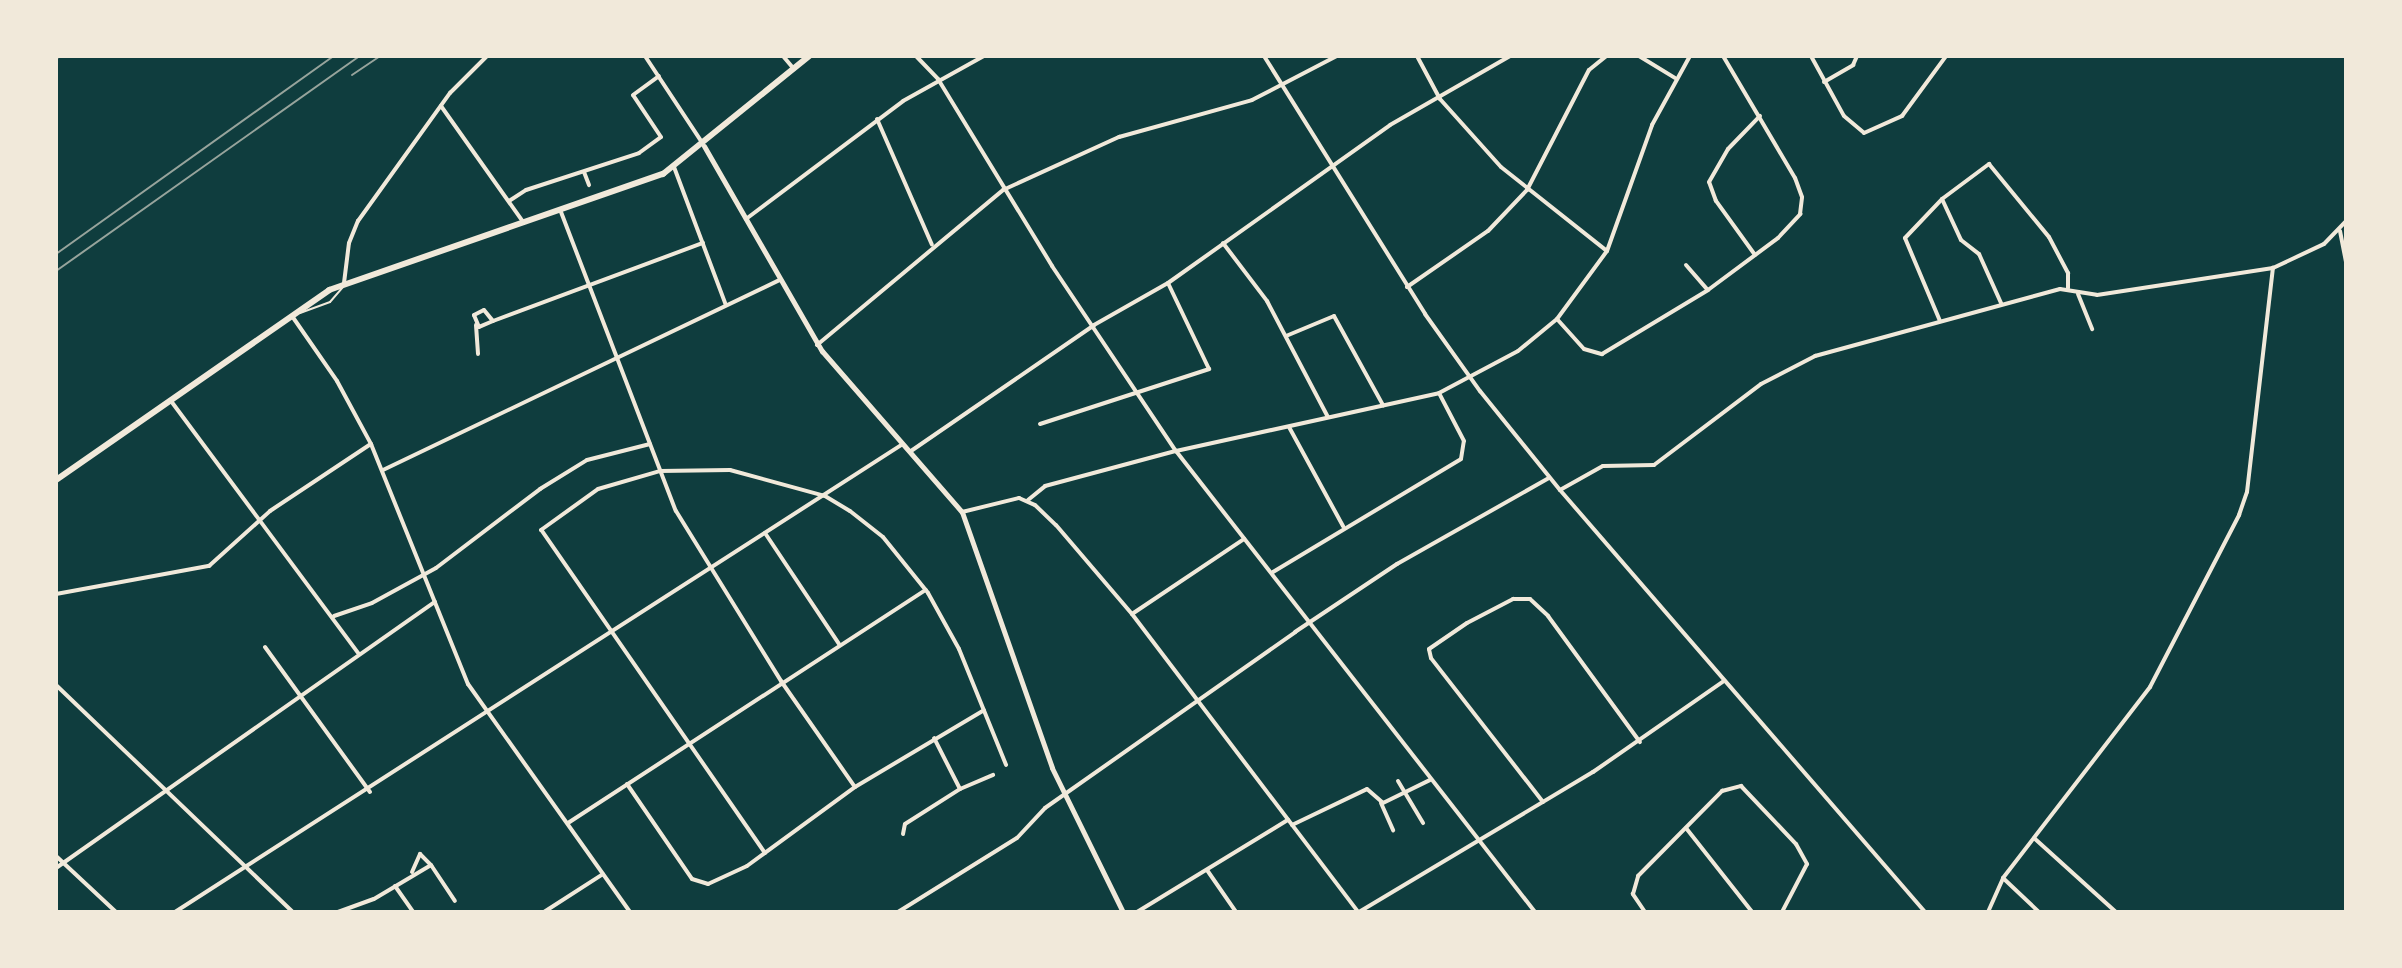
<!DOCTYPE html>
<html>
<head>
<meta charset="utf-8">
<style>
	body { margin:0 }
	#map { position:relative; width:2402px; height:968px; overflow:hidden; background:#0f3d3e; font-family:"Zilla Slab",serif }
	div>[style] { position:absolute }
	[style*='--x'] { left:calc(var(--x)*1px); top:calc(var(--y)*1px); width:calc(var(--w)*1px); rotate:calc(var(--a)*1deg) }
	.service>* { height:2px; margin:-1px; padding:0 1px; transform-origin:1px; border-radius:1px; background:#f1e9da }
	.minor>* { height:4px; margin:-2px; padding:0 2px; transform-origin:2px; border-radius:2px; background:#f1e9da }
	.tertiary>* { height:5px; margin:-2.5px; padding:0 2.5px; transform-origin:2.5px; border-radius:2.5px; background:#f1e9da }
	.primary>* { height:6px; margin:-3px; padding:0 3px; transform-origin:3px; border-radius:3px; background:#f1e9da }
	.rail>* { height:2px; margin:-1px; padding:0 1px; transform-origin:1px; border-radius:1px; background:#97a49c }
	span { translate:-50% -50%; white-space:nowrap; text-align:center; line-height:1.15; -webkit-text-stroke:8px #f1e9da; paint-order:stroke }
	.frame { position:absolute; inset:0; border:58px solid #f1e9da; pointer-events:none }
</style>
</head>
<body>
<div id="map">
	<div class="service">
		<div style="--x:300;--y:313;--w:32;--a:-20"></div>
		<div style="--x:330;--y:302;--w:20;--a:-49"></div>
	</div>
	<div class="minor">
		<div style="--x:645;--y:56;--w:105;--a:56.6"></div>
		<div style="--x:783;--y:56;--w:17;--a:50"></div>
		<div style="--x:916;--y:56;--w:32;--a:46"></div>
		<div style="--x:938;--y:79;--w:219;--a:58.6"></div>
		<div style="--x:1052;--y:266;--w:223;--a:56.2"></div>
		<div style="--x:1176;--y:451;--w:584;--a:52.09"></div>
		<div style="--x:1264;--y:56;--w:304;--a:58"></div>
		<div style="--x:1425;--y:314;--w:95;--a:54.5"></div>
		<div style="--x:1480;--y:391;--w:127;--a:51.1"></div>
		<div style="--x:1560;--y:490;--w:558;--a:49.14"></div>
		<div style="--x:1417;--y:56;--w:49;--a:61.9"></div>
		<div style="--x:1440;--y:99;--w:91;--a:48.1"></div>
		<div style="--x:1501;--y:167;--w:135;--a:38.4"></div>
		<div style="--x:1639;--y:56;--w:42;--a:31.4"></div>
		<div style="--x:1811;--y:56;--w:68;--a:61.2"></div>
		<div style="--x:1844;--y:116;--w:26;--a:40"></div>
		<div style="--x:1864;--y:133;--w:42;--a:-24.1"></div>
		<div style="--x:1902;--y:116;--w:74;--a:-53.7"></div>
		<div style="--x:1824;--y:82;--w:34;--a:-30"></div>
		<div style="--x:1853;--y:65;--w:10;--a:-66"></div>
		<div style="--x:441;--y:106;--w:142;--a:54.7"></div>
		<div style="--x:877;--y:119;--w:137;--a:66.4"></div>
		<div style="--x:674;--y:167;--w:147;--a:69.4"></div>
		<div style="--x:584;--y:172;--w:14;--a:69"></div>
		<div style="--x:1942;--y:199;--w:45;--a:65.1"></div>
		<div style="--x:1961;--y:240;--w:23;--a:38"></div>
		<div style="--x:1979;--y:254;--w:54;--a:65.8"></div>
		<div style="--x:509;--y:201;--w:20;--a:-33"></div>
		<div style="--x:526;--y:190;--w:119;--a:-18.1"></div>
		<div style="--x:639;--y:153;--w:27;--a:-36"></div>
		<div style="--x:661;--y:137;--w:50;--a:-123.7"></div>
		<div style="--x:633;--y:95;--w:32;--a:-36"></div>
		<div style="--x:561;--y:212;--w:320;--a:69"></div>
		<div style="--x:676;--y:511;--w:200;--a:58.3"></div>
		<div style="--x:781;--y:681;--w:129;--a:55.1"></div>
		<div style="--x:746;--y:219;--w:196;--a:-36.9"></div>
		<div style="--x:903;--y:101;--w:93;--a:-29.1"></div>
		<div style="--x:2340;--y:231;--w:32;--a:79"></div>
		<div style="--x:1223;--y:243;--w:73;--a:52.8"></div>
		<div style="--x:1267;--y:301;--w:131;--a:62.3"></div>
		<div style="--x:1755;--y:255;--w:67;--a:-125.8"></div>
		<div style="--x:1716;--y:201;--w:20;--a:-110"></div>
		<div style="--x:1709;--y:182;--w:38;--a:-60"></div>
		<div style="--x:1728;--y:149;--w:46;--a:-45.9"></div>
		<div style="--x:1686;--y:265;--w:33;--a:49"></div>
		<div style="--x:344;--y:283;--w:40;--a:-82.9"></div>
		<div style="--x:349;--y:243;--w:24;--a:-68"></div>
		<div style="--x:358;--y:221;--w:158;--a:-54.3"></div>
		<div style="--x:450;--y:93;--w:52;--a:-45"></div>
		<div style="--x:1407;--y:287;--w:98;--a:-34.7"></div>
		<div style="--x:1488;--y:231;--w:57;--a:-46.4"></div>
		<div style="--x:1527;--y:190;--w:135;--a:-62.7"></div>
		<div style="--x:1589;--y:70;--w:22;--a:-39"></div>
		<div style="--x:2078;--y:294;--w:38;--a:68"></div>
		<div style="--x:292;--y:316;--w:79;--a:55.3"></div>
		<div style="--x:337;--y:381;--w:72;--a:61.6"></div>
		<div style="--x:371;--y:444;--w:259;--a:68"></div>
		<div style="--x:468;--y:684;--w:280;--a:54.6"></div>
		<div style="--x:1557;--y:319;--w:40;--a:48"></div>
		<div style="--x:1584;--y:349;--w:19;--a:16"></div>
		<div style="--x:1602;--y:354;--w:124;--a:-31.1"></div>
		<div style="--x:1708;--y:290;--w:87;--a:-36.6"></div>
		<div style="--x:1778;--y:238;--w:33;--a:-47"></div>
		<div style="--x:1800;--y:214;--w:17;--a:-83"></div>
		<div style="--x:1802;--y:197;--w:20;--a:-110"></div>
		<div style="--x:1795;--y:178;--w:142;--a:-120.5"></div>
		<div style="--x:493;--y:321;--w:15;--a:157"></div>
		<div style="--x:479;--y:327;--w:13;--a:-113"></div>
		<div style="--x:474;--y:315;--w:11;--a:-27"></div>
		<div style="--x:484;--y:310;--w:14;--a:51"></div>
		<div style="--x:493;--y:321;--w:224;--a:-20.4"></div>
		<div style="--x:1940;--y:321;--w:90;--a:-112.9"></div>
		<div style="--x:1905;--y:238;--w:54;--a:-46.5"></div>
		<div style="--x:1942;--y:199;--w:59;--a:-36.7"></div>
		<div style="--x:1989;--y:164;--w:94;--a:50.6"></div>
		<div style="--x:2049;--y:237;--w:41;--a:62.2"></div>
		<div style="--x:2068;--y:273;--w:15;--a:90"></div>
		<div style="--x:476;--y:325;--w:29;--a:86"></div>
		<div style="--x:1286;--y:336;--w:52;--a:-22.6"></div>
		<div style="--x:1334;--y:316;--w:102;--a:61.2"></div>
		<div style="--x:817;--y:345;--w:242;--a:-39.8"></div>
		<div style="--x:1003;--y:190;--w:128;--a:-24.6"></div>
		<div style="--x:1119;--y:137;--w:138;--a:-15.5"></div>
		<div style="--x:1252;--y:100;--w:96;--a:-27.4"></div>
		<div style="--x:171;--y:401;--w:314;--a:53.4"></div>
		<div style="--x:1040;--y:424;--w:178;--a:-18"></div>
		<div style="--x:1209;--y:369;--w:95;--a:-115.5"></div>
		<div style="--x:1289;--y:427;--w:113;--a:61.4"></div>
		<div style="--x:911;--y:451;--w:222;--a:-34.5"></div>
		<div style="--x:1094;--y:325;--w:85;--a:-29.6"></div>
		<div style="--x:1168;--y:283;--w:272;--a:-35.4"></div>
		<div style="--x:1390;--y:125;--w:138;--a:-29.9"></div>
		<div style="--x:383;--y:470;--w:440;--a:-25.6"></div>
		<div style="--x:1560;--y:490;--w:49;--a:-29.2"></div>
		<div style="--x:1603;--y:466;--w:51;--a:-1.1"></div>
		<div style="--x:1654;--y:465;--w:134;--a:-37.1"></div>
		<div style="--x:1761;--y:384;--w:61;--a:-27.4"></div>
		<div style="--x:1815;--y:356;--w:254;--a:-15.3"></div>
		<div style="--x:2060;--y:289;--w:37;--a:9"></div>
		<div style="--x:2097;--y:295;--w:178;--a:-8.7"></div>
		<div style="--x:1028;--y:500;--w:22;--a:-39"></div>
		<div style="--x:1045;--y:486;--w:136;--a:-15"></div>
		<div style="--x:1176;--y:451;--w:269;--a:-12.4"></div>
		<div style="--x:1439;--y:393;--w:89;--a:-28"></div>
		<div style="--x:1518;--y:351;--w:50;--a:-39.4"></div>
		<div style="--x:1557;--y:319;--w:84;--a:-53.7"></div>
		<div style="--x:1607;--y:251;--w:134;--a:-70.3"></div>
		<div style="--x:1652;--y:125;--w:79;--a:-61.2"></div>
		<div style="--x:962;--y:512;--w:59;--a:-13.8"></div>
		<div style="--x:1019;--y:498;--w:17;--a:24"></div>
		<div style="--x:1035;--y:505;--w:29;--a:44"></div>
		<div style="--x:1056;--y:525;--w:117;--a:49.5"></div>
		<div style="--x:1132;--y:614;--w:374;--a:52.8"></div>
		<div style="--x:765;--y:533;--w:133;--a:56.3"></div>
		<div style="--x:1273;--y:572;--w:219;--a:-31"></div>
		<div style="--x:1461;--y:459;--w:18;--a:-81"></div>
		<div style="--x:1464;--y:441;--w:54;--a:-117.5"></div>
		<div style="--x:56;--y:594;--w:156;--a:-10.4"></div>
		<div style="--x:209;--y:566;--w:82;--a:-42"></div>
		<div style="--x:270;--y:511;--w:121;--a:-33.6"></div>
		<div style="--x:1132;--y:614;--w:135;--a:-33.8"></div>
		<div style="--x:334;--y:616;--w:40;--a:-18.9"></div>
		<div style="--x:372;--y:603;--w:73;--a:-28.7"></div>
		<div style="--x:436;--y:568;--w:131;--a:-37.2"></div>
		<div style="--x:540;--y:489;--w:55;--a:-31.7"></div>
		<div style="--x:587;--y:460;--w:65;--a:-14.3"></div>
		<div style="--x:265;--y:647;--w:179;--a:54.1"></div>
		<div style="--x:56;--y:685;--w:328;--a:43.8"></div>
		<div style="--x:1398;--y:781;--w:49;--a:59.2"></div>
		<div style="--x:627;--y:784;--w:115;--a:55.6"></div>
		<div style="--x:692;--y:879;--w:17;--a:17"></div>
		<div style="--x:708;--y:884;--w:43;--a:-24.8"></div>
		<div style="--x:747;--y:866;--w:134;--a:-36.2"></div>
		<div style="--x:855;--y:787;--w:150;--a:-30.8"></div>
		<div style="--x:960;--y:789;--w:36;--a:-23"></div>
		<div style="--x:1543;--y:802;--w:182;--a:-127.9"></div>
		<div style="--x:1431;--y:658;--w:9;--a:-103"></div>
		<div style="--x:1429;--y:649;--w:46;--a:-34.4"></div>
		<div style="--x:1467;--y:623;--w:52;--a:-27.6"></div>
		<div style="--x:1513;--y:599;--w:17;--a:0"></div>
		<div style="--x:1530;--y:599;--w:25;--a:43"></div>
		<div style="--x:1548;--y:616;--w:156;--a:53.9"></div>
		<div style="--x:1381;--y:803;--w:30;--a:66"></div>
		<div style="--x:568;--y:823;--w:427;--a:-33.1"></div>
		<div style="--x:1292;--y:825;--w:83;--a:-25.6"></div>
		<div style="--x:1367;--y:789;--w:21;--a:41"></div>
		<div style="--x:1383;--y:803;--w:52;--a:-26.1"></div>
		<div style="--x:1686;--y:828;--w:107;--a:51.8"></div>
		<div style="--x:903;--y:834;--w:10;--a:-79"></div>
		<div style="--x:905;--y:824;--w:65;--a:-32.5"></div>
		<div style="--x:960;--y:789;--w:57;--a:-117"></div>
		<div style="--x:2034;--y:838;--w:110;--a:42.1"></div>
		<div style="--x:765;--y:853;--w:393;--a:-124.7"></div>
		<div style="--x:541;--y:530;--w:70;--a:-35.7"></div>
		<div style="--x:598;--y:489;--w:65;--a:-16.2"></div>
		<div style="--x:660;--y:471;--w:70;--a:-0.8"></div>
		<div style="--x:730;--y:470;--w:98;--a:15.3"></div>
		<div style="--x:825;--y:496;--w:29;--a:31"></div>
		<div style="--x:850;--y:511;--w:42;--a:38.2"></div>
		<div style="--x:883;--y:537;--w:72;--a:51.2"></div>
		<div style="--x:928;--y:593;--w:64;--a:61"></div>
		<div style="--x:959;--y:649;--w:125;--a:67.9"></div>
		<div style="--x:56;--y:856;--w:82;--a:43"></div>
		<div style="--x:56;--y:868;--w:463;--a:-35.1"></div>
		<div style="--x:1207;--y:870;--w:51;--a:55.4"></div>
		<div style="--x:412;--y:872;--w:20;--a:-66"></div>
		<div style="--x:420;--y:854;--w:16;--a:45"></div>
		<div style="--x:2003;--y:878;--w:50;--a:43.4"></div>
		<div style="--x:395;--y:886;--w:32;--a:55"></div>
		<div style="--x:175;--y:912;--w:865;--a:-32.74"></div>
		<div style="--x:338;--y:912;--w:38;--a:-20"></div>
		<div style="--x:374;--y:899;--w:66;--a:-30.8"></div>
		<div style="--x:431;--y:865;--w:43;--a:56.3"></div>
		<div style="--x:544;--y:912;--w:70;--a:-32.8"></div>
		<div style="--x:898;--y:912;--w:140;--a:-31.9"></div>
		<div style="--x:1017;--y:838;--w:41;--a:-47"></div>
		<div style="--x:1045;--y:808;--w:306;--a:-35.1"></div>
		<div style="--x:1295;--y:632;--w:123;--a:-33.7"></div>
		<div style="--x:1397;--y:564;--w:175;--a:-29.5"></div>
		<div style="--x:1137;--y:912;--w:177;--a:-31.4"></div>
		<div style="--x:1359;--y:912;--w:273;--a:-30.9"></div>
		<div style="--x:1593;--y:772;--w:160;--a:-34.8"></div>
		<div style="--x:1645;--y:912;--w:22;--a:-124"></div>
		<div style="--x:1633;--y:894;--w:19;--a:-74"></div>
		<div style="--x:1638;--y:876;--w:120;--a:-45.3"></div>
		<div style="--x:1722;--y:791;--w:20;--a:-15"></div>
		<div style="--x:1741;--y:786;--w:80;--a:46.5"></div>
		<div style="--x:1796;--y:844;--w:23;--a:61"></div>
		<div style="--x:1807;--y:864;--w:54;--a:117.5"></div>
		<div style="--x:1988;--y:912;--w:37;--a:-66"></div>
		<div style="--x:2003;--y:878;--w:241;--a:-52.4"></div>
		<div style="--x:2150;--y:687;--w:194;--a:-62.6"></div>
		<div style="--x:2239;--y:515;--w:24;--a:-71"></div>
		<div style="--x:2247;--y:492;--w:226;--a:-83.4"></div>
		<div style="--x:2273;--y:268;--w:56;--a:-25.2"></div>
		<div style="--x:2324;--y:244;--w:32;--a:-46"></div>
	</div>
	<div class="tertiary">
		<div style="--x:704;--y:146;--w:237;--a:60.1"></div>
		<div style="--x:822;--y:351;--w:213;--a:49"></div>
		<div style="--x:962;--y:512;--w:271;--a:70.6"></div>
		<div style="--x:1052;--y:768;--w:161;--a:63.8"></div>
	</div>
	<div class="primary">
		<div style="--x:56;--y:480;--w:333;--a:-34.8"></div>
		<div style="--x:329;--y:290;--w:354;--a:-19.2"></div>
		<div style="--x:663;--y:174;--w:188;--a:-38.9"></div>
	</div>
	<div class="rail">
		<div style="--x:56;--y:59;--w:5;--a:-37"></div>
		<div style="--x:352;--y:75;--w:34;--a:-34"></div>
		<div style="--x:56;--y:254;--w:341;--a:-35.5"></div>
		<div style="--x:56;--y:271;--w:372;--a:-35.3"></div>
	</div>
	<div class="frame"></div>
</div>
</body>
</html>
